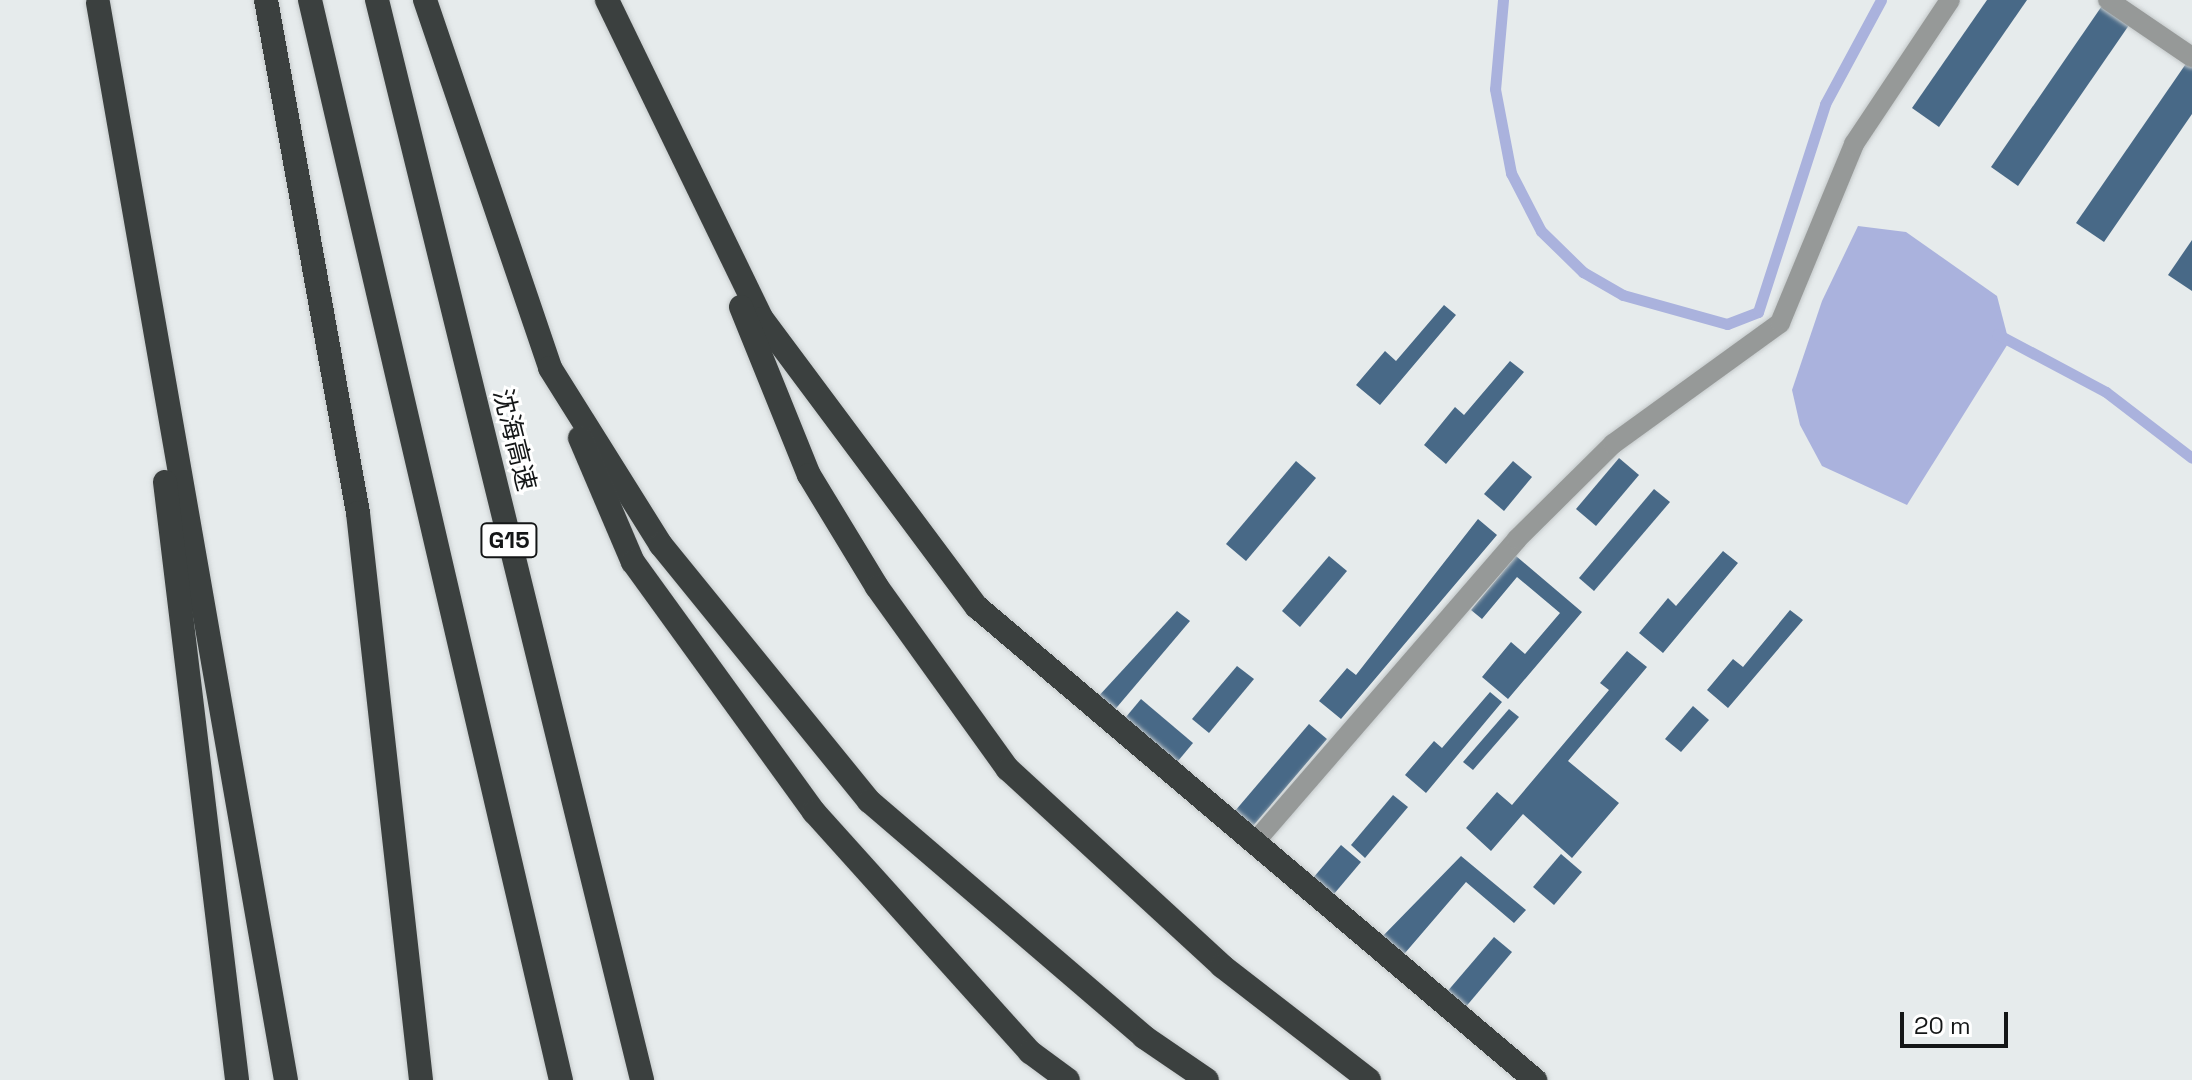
<!DOCTYPE html>
<html>
<head>
<meta charset="utf-8">
<style>
	body { margin:0 }
	#map { position:relative; width:2192px; height:1080px; overflow:hidden; background:#e6ebec; font-family:"Space Grotesk","Noto Sans SC",sans-serif }
	div>[style] { position:absolute }
	[style*='--x'] { left:calc(var(--x)*1px); top:calc(var(--y)*1px); width:calc(var(--w)*1px); rotate:calc(var(--a)*1deg) }
	.water>* { inset:0; background:#aab2dd }
	.stream>* { height:11px; margin:-5.5px; padding:0 5.5px; transform-origin:5.5px; border-radius:5.5px; background:#aab2dd }
	.building>* { inset:0; background:#486987 }
	.roads { filter:drop-shadow(0 0 2px #c4c9ca) drop-shadow(0 0 2px #c4c9ca) }
	.minor>* { height:20px; margin:-10px; padding:0 10px; transform-origin:10px; border-radius:10px; background:#969998 }
	.highway>* { height:24px; margin:-12px; padding:0 12px; transform-origin:12px; border-radius:12px; background:#3b403f }
	span { translate:-50% -50%; white-space:nowrap; text-align:center; line-height:1.15; -webkit-text-stroke:6px #fff; paint-order:stroke }
	.shield-label span { padding:2px 6px; background:#fff; border:2px solid; border-radius:6px; -webkit-text-stroke-width:0 }
	.shield-label { font-size:24px; color:#141617; font-weight:700 }
	.street-label { font-size:26px; color:#141617 }
	.scale { position:absolute; left:1900px; top:1012px; width:108px; height:36px; box-sizing:border-box; border:4px solid #141617; border-top:0; padding-left:10px; font-size:24px; line-height:28px; white-space:nowrap; color:#141617; -webkit-text-stroke:6px #fff; paint-order:stroke }
</style>
</head>
<body>
<div id="map">
	<div class="water">
		<div style="clip-path:polygon(1858px 226px,1906px 232px,1997px 296px,2009px 342px,1907px 505px,1822px 466px,1800px 425px,1792px 390px,1822px 301px)"></div>
	</div>
	<div class="stream">
		<div style="--x:1503;--y:0;--w:89;--a:95.1"></div>
		<div style="--x:1495;--y:89;--w:86;--a:79.2"></div>
		<div style="--x:1511;--y:173;--w:65;--a:62.7"></div>
		<div style="--x:1541;--y:231;--w:59;--a:44.3"></div>
		<div style="--x:1583;--y:272;--w:46;--a:29.9"></div>
		<div style="--x:1623;--y:295;--w:108;--a:15.6"></div>
		<div style="--x:1727;--y:324;--w:33;--a:-21"></div>
		<div style="--x:1758;--y:312;--w:219;--a:-72.1"></div>
		<div style="--x:1825;--y:104;--w:118;--a:-61.7"></div>
		<div style="--x:1997;--y:334;--w:123;--a:28"></div>
		<div style="--x:2106;--y:392;--w:108;--a:37.5"></div>
	</div>
	<div class="building">
		<div style="clip-path:polygon(1987px 0,2027px 0,1939px 127px,1912px 108px)"></div>
		<div style="clip-path:polygon(2106px 0,2136px 15px,2018px 186px,1991px 167px)"></div>
		<div style="clip-path:polygon(2192px 55px,2192px 114px,2104px 242px,2076px 223px)"></div>
		<div style="clip-path:polygon(2192px 240px,2192px 291px,2168px 275px)"></div>
		<div style="clip-path:polygon(1444px 305px,1456px 315px,1380px 405px,1356px 385px,1385px 351px,1396px 361px)"></div>
		<div style="clip-path:polygon(1510px 361px,1524px 372px,1446px 464px,1424px 445px,1455px 407px,1464px 415px)"></div>
		<div style="clip-path:polygon(1619px 458px,1639px 475px,1596px 526px,1576px 509px)"></div>
		<div style="clip-path:polygon(1296px 461px,1316px 478px,1246px 561px,1226px 544px)"></div>
		<div style="clip-path:polygon(1513px 461px,1532px 477px,1504px 511px,1484px 494px)"></div>
		<div style="clip-path:polygon(1654px 489px,1670px 502px,1594px 591px,1579px 578px)"></div>
		<div style="clip-path:polygon(1478px 519px,1497px 535px,1341px 719px,1319px 701px,1347px 668px,1356px 675px)"></div>
		<div style="clip-path:polygon(1723px 551px,1738px 563px,1663px 653px,1639px 633px,1668px 598px,1676px 606px)"></div>
		<div style="clip-path:polygon(1329px 556px,1347px 571px,1300px 627px,1282px 611px)"></div>
		<div style="clip-path:polygon(1516px 556px,1582px 612px,1508px 699px,1482px 677px,1511px 642px,1525px 654px,1560px 613px,1517px 577px,1482px 619px,1471px 610px)"></div>
		<div style="clip-path:polygon(1790px 610px,1803px 620px,1728px 708px,1707px 690px,1733px 659px,1743px 667px)"></div>
		<div style="clip-path:polygon(1177px 611px,1190px 621px,1112px 713px,1096px 699px)"></div>
		<div style="clip-path:polygon(1627px 651px,1647px 667px,1568px 761px,1619px 803px,1572px 858px,1523px 814px,1491px 851px,1466px 828px,1497px 792px,1512px 805px,1609px 690px,1600px 683px)"></div>
		<div style="clip-path:polygon(1237px 666px,1254px 679px,1209px 733px,1192px 719px)"></div>
		<div style="clip-path:polygon(1490px 692px,1502px 702px,1426px 793px,1405px 775px,1434px 741px,1442px 748px)"></div>
		<div style="clip-path:polygon(1141px 699px,1193px 743px,1173px 767px,1121px 723px)"></div>
		<div style="clip-path:polygon(1693px 706px,1709px 720px,1681px 752px,1665px 739px)"></div>
		<div style="clip-path:polygon(1509px 709px,1519px 717px,1473px 770px,1463px 762px)"></div>
		<div style="clip-path:polygon(1309px 724px,1327px 739px,1253px 826px,1235px 811px)"></div>
		<div style="clip-path:polygon(1393px 795px,1408px 807px,1365px 858px,1351px 845px)"></div>
		<div style="clip-path:polygon(1341px 845px,1361px 862px,1328px 901px,1308px 884px)"></div>
		<div style="clip-path:polygon(1561px 854px,1582px 872px,1554px 905px,1533px 887px)"></div>
		<div style="clip-path:polygon(1461px 856px,1526px 910px,1514px 923px,1466px 882px,1399px 960px,1378px 941px)"></div>
		<div style="clip-path:polygon(1494px 937px,1512px 952px,1464px 1009px,1446px 993px)"></div>
	</div>
	<div class="roads">
		<div class="minor">
			<div style="--x:2108;--y:0;--w:102;--a:34.2"></div>
			<div style="--x:1261;--y:835;--w:391;--a:-49.1"></div>
			<div style="--x:1517;--y:539;--w:135;--a:-44.7"></div>
			<div style="--x:1613;--y:444;--w:206;--a:-35.9"></div>
			<div style="--x:1780;--y:323;--w:194;--a:-67.5"></div>
			<div style="--x:1854;--y:144;--w:173;--a:-56.3"></div>
		</div>
		<div class="highway">
			<div style="--x:266;--y:0;--w:521;--a:79.83"></div>
			<div style="--x:358;--y:513;--w:570;--a:83.66"></div>
			<div style="--x:310;--y:0;--w:1109;--a:76.92"></div>
			<div style="--x:377;--y:0;--w:1112;--a:76.21"></div>
			<div style="--x:425;--y:0;--w:389;--a:71.2"></div>
			<div style="--x:550;--y:368;--w:209;--a:57.9"></div>
			<div style="--x:661;--y:545;--w:330;--a:50.9"></div>
			<div style="--x:869;--y:801;--w:362;--a:40.6"></div>
			<div style="--x:1144;--y:1037;--w:76;--a:34.3"></div>
			<div style="--x:607;--y:0;--w:355;--a:64.1"></div>
			<div style="--x:762;--y:319;--w:359;--a:53.3"></div>
			<div style="--x:977;--y:607;--w:732;--a:40.29"></div>
			<div style="--x:98;--y:3;--w:1093;--a:80.1"></div>
			<div style="--x:741;--y:307;--w:181;--a:68"></div>
			<div style="--x:809;--y:475;--w:131;--a:58.7"></div>
			<div style="--x:877;--y:587;--w:224;--a:54.3"></div>
			<div style="--x:1008;--y:769;--w:291;--a:42.6"></div>
			<div style="--x:1222;--y:966;--w:186;--a:37.8"></div>
			<div style="--x:580;--y:438;--w:135;--a:66.9"></div>
			<div style="--x:633;--y:562;--w:309;--a:54.1"></div>
			<div style="--x:814;--y:812;--w:323;--a:48"></div>
			<div style="--x:1030;--y:1052;--w:47;--a:36.4"></div>
			<div style="--x:165;--y:482;--w:602;--a:83.13"></div>
		</div>
	</div>
	<div class="shield-label">
		<span style="left:509px;top:540px">G15</span>
	</div>
	<div class="street-label">
		<span style="left:514px;top:440px;rotate:76deg">沈海高速</span>
	</div>
	<div class="scale">20 m</div>
</div>
</body>
</html>
